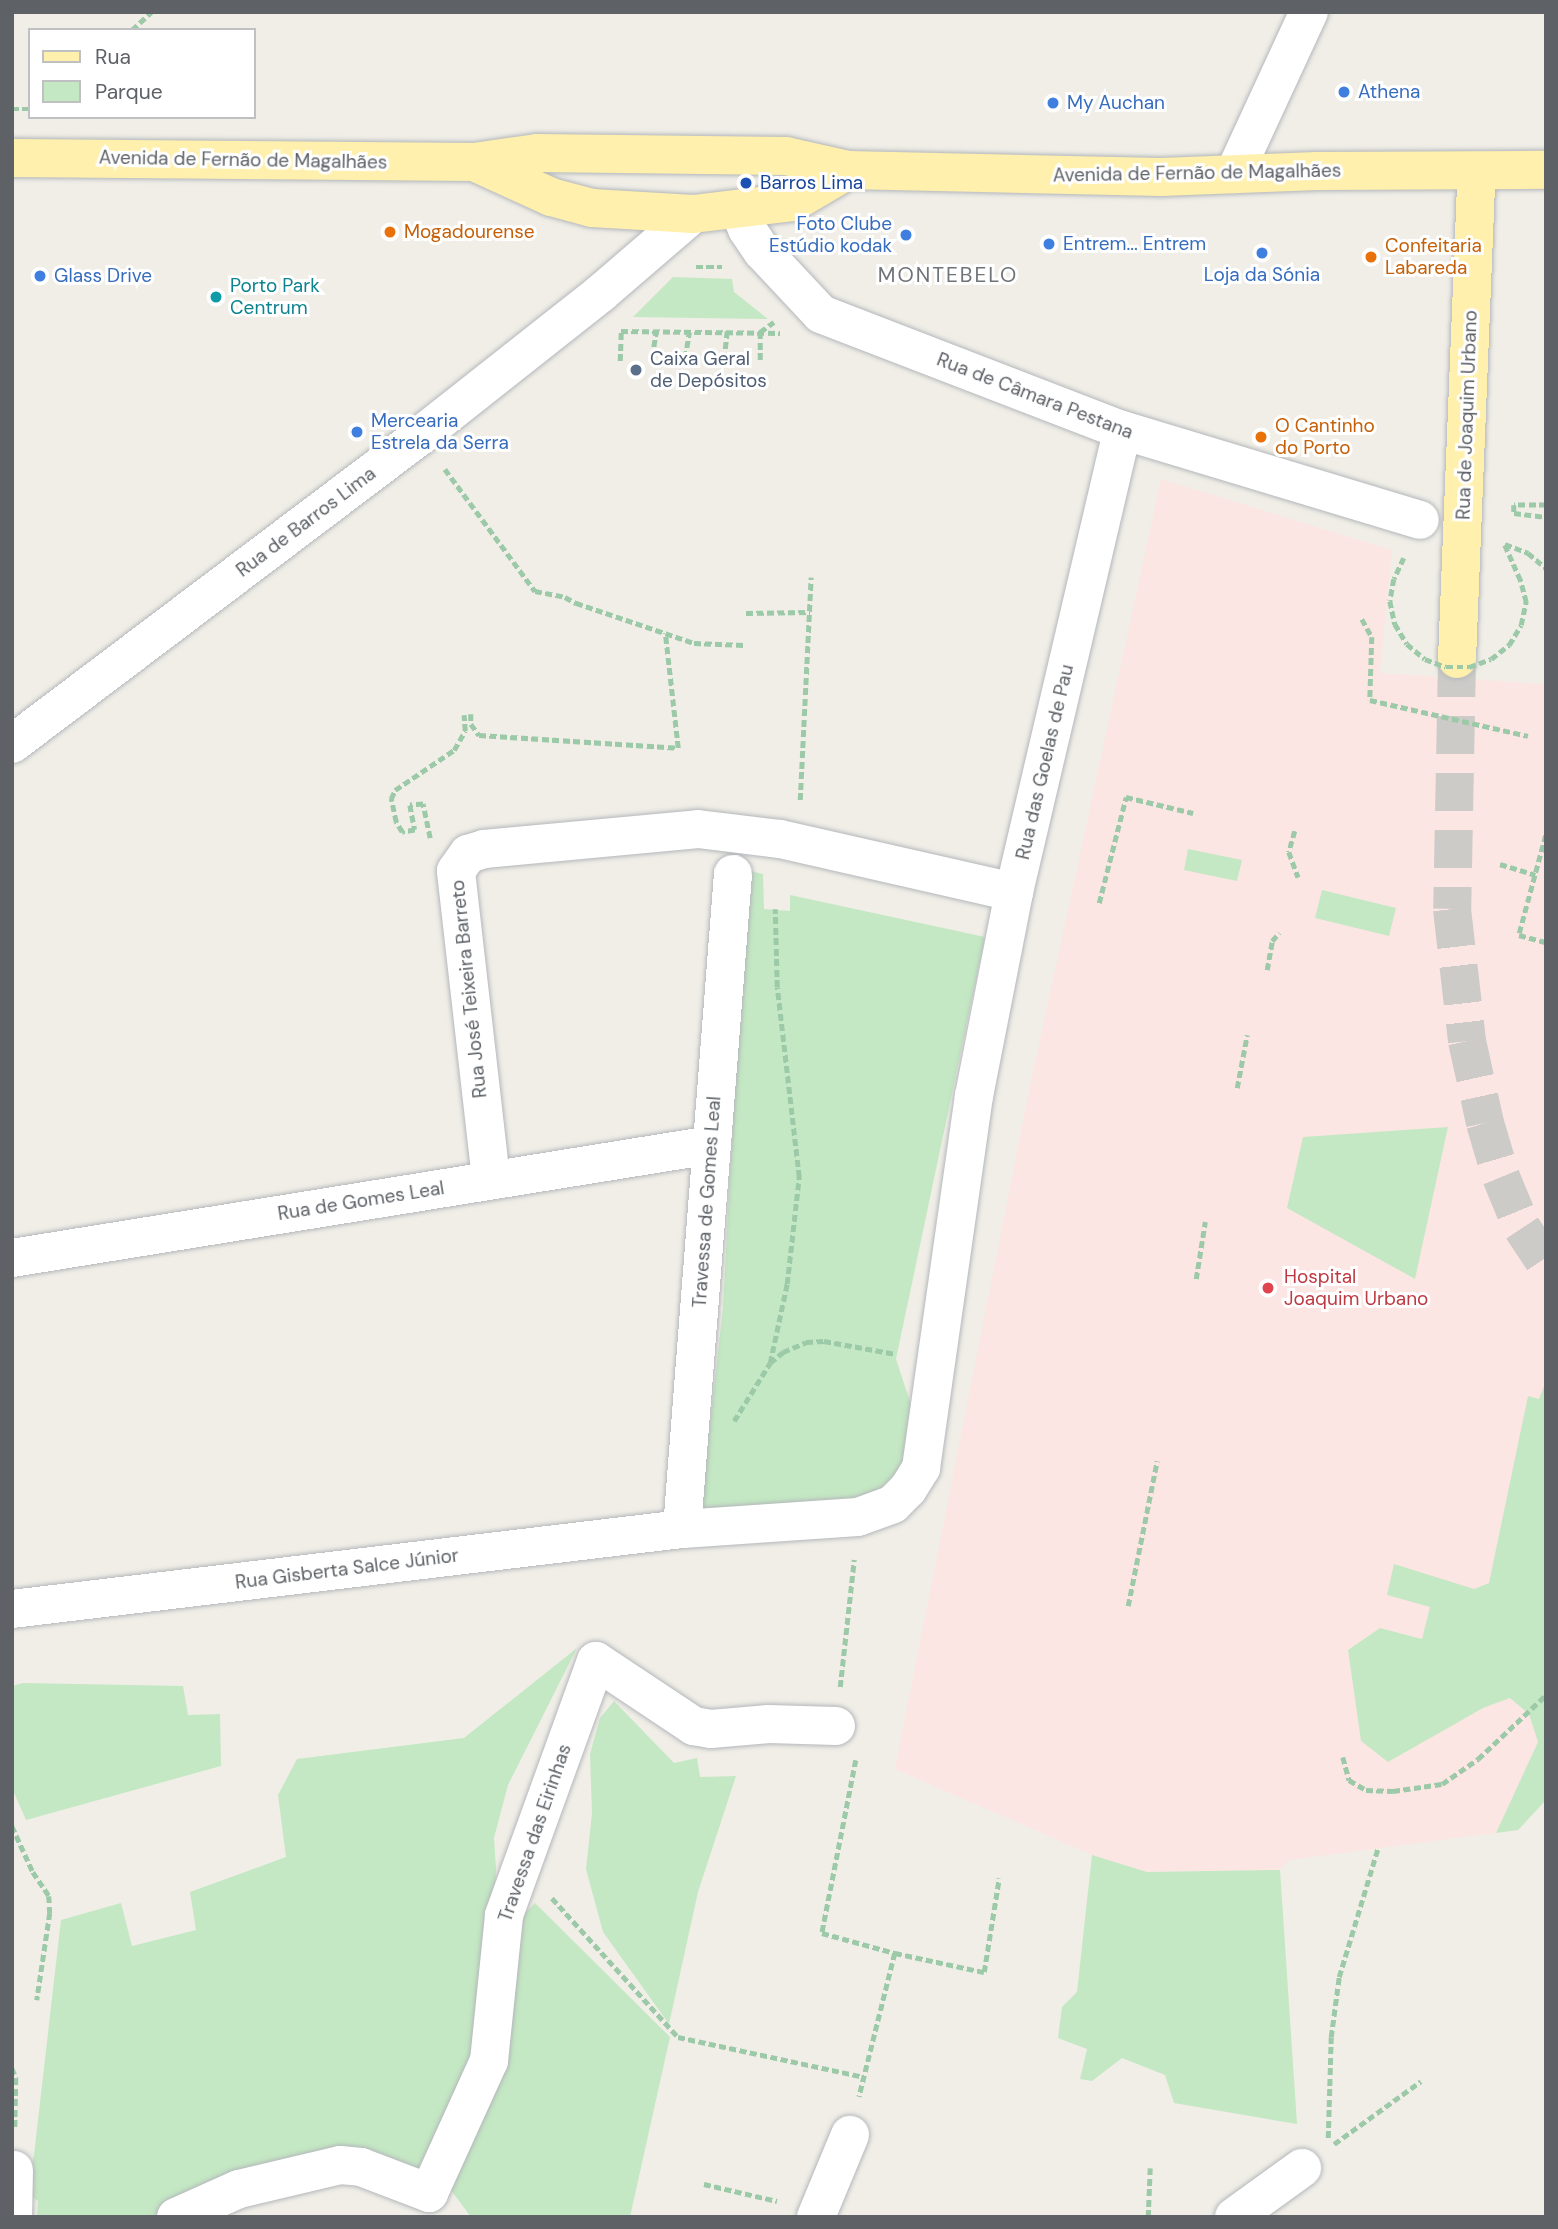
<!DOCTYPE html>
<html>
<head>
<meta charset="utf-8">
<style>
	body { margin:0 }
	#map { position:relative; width:1558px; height:2229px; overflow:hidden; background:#f0eee7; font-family:"DM Sans",sans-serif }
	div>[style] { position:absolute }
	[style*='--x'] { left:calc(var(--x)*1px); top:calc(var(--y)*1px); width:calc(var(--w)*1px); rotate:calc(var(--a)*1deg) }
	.medical>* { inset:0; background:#fce6e4 }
	.green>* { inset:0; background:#c4e8c3 }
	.major-tunnel>* { height:38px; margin-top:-19px; transform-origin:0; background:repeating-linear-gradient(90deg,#cccbc7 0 38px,transparent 0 57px) }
	.path>* { height:4.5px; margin-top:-2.25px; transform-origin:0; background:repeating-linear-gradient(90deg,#9cc9a8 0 7px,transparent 0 10.5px) }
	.roads { filter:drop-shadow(0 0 2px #b4b7bb) drop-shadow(0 0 2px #b4b7bb) }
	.minor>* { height:38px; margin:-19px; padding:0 19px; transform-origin:19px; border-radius:19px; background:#fff }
	.major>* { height:38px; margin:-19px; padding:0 19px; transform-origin:19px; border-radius:19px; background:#fff0ad }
	.path-bridge>* { height:4.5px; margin-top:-2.25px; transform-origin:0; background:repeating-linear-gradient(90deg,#9cc9a8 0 7px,transparent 0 10.5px) }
	.dots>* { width:19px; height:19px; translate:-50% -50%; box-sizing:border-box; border:4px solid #fff; border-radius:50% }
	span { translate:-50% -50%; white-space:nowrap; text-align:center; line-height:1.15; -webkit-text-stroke:6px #fff; paint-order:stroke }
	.shop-label { font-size:19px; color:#366cbe }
	.left { translate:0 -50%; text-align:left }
	.right { translate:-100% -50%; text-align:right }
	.street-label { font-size:19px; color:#5e6267 }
	.transit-label { font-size:19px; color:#164399 }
	.food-label { font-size:19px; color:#c56008 }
	.culture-label { font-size:19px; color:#0d838f }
	.service-label { font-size:19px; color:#4e5e75 }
	.health-label { font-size:19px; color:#be3a42 }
	.neighbourhood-label { font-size:21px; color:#6f7479; letter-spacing:2px }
	.frame { position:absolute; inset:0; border:14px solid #5e6267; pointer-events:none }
	.legend { position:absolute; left:28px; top:28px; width:228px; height:91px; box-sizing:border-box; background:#fff; border:2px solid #bfc0c2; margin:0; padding:9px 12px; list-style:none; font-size:21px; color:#5e6267 }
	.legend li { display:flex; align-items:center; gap:14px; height:35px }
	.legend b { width:35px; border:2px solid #bfc0c2 }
</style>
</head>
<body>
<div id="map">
	<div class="medical">
		<div style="clip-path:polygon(1161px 479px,1392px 550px,1380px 673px,1546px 684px,1546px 1800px,1518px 1830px,1289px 1860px,1280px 1870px,1147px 1872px,1092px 1855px,895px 1769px,1030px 1086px)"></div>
	</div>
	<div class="green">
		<div style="clip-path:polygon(673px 277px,732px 279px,734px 292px,768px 319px,633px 317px)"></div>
		<div style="clip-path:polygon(1188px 849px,1242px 860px,1237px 881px,1184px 870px)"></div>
		<div style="clip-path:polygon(746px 870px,763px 874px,764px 909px,790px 911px,790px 895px,985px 937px,896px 1359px,913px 1411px,908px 1454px,892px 1483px,853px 1503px,700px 1512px,723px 1308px)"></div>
		<div style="clip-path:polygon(1322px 890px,1396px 908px,1389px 936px,1315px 918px)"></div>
		<div style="clip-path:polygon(1448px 1127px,1415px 1279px,1287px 1208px,1303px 1137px)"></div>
		<div style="clip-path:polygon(1546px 1381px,1546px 1800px,1518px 1830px,1496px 1833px,1538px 1742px,1529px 1714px,1510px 1698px,1483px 1708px,1388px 1762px,1361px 1741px,1348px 1650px,1380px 1628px,1422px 1639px,1430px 1607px,1387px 1595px,1394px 1564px,1474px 1589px,1489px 1583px,1528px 1396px,1539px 1399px)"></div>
		<div style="clip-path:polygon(577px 1648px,508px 1785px,494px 1838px,496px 1869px,484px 2045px,423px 2180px,252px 2172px,150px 2217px,37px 2217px,38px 2201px,26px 2192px,34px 2155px,61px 1920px,121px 1903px,132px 1946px,196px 1930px,190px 1892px,286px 1857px,278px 1795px,297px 1759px,464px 1738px)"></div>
		<div style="clip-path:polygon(23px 1683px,183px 1686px,188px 1715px,220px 1714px,221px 1766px,26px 1820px,12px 1788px,12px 1686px)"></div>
		<div style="clip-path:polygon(614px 1701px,674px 1763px,697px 1758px,700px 1777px,736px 1776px,698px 1892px,669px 2024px,603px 1932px,586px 1869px,592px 1814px,590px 1754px,600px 1718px)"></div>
		<div style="clip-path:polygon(1092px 1855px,1147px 1872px,1280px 1870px,1297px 2124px,1174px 2103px,1165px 2075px,1122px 2058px,1092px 2081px,1080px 2079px,1087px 2049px,1058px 2038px,1062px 2007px,1077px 1992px)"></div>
		<div style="clip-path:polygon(535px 1903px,670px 2037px,630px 2217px,471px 2217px,448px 2186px,515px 1978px,524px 1914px)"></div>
	</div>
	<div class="major-tunnel">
		<div style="--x:1457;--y:659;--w:250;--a:91.1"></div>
		<div style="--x:1452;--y:909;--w:133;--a:83.5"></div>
		<div style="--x:1467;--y:1041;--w:84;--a:77.6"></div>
		<div style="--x:1485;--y:1123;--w:56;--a:73.5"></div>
		<div style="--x:1501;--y:1177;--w:55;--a:67.6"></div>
		<div style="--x:1522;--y:1228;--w:43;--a:56.3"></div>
	</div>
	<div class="path">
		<div style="--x:132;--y:30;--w:26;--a:-43"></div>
		<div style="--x:12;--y:109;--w:18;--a:0"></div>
		<div style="--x:696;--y:267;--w:26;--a:0"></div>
		<div style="--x:621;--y:331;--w:159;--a:0.7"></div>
		<div style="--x:652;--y:357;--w:25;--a:-81"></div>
		<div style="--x:685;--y:358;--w:26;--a:-81"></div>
		<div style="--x:724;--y:359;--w:28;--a:-84"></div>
		<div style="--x:760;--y:360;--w:28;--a:-90"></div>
		<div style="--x:760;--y:332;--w:17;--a:-36"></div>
		<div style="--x:620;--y:361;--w:31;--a:-88"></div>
		<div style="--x:445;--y:469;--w:152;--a:53.6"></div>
		<div style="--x:535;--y:591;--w:31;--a:11"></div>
		<div style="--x:565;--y:597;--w:13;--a:29"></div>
		<div style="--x:576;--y:603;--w:125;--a:18.7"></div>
		<div style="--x:694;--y:643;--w:50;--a:2.3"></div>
		<div style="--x:1546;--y:505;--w:32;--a:180"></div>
		<div style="--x:1514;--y:505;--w:8;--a:90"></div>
		<div style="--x:1514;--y:513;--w:32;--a:7"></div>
		<div style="--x:1505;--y:544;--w:25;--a:21"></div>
		<div style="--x:1528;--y:553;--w:23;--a:40"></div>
		<div style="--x:1505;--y:545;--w:37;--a:66"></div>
		<div style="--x:746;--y:613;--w:64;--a:-0.9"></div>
		<div style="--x:1362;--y:619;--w:21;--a:61"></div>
		<div style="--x:1372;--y:637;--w:63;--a:91.8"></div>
		<div style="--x:1370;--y:700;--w:162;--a:12.8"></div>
		<div style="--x:471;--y:714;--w:10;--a:90"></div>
		<div style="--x:471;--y:724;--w:14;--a:54"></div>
		<div style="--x:479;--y:735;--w:199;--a:3.7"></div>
		<div style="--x:678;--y:748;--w:116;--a:-96.4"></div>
		<div style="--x:800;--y:800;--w:223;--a:-87.2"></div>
		<div style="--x:1295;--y:831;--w:22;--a:106"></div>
		<div style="--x:1289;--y:852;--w:27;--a:70"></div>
		<div style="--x:1546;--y:835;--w:104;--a:105.1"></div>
		<div style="--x:1519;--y:935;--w:28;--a:15"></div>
		<div style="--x:430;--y:838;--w:35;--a:-102"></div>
		<div style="--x:423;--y:804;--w:13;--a:176"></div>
		<div style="--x:410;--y:805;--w:25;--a:79"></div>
		<div style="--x:415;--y:830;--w:13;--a:171"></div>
		<div style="--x:402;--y:832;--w:12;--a:-121"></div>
		<div style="--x:396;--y:822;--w:24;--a:-102"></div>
		<div style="--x:391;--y:799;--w:10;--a:-66"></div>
		<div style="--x:395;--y:790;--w:71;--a:-34.1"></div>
		<div style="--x:454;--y:750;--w:22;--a:-60"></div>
		<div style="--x:465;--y:731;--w:16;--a:-94"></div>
		<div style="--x:1500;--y:864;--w:37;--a:17"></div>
		<div style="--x:1099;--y:903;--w:109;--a:-75.7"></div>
		<div style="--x:1126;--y:797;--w:69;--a:13.4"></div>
		<div style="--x:1267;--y:970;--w:29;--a:-80"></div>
		<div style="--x:1272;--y:941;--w:11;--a:-49"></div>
		<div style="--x:1237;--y:1088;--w:54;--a:-79.3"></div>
		<div style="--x:1196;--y:1279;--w:58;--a:-81"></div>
		<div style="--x:770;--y:1363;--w:81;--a:-77.9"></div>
		<div style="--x:787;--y:1284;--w:108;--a:-83.6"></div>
		<div style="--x:799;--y:1177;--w:191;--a:-96.6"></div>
		<div style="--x:777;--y:987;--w:78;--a:-91.5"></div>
		<div style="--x:734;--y:1421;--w:68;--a:-58.2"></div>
		<div style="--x:770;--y:1363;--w:17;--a:-40"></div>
		<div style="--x:783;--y:1352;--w:25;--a:-23"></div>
		<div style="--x:806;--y:1342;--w:18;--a:-3"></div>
		<div style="--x:824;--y:1341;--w:73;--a:10.2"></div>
		<div style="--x:1128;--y:1606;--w:148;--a:-78.7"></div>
		<div style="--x:840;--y:1687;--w:128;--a:-83.7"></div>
		<div style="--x:1343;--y:1757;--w:24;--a:75"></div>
		<div style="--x:1349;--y:1780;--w:20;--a:30"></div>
		<div style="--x:1366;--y:1790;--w:27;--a:2"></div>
		<div style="--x:1393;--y:1791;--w:49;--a:-8.1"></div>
		<div style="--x:1442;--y:1784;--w:44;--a:-34.8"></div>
		<div style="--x:1478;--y:1759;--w:93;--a:-43.3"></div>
		<div style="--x:856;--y:1760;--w:176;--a:101.1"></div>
		<div style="--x:822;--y:1933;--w:76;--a:15.3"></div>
		<div style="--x:895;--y:1953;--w:148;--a:104"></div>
		<div style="--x:12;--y:1826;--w:51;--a:65.5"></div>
		<div style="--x:33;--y:1872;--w:29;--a:56"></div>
		<div style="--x:49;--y:1896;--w:17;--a:87"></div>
		<div style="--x:50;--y:1913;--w:88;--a:98.5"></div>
		<div style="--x:552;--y:1898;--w:188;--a:47.8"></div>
		<div style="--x:678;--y:2037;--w:190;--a:12.1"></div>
		<div style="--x:895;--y:1953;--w:91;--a:12.1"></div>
		<div style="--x:984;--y:1972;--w:95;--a:-80.9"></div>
		<div style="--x:12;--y:2068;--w:11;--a:68"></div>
		<div style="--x:16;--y:2078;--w:51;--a:91.1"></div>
		<div style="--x:1328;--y:2138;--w:101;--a:-88.3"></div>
		<div style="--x:1331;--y:2037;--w:61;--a:-82.4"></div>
		<div style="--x:1339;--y:1977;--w:135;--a:-73.2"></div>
		<div style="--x:1334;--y:2144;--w:107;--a:-35.9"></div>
		<div style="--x:704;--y:2184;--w:75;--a:13.1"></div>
		<div style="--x:1148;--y:2217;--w:49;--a:-87.7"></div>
	</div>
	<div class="roads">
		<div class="minor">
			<div style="--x:1234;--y:174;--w:179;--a:-65.2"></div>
			<div style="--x:739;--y:210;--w:21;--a:67"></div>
			<div style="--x:747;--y:229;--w:27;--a:56"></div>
			<div style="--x:762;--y:251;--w:86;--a:46.9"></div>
			<div style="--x:821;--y:314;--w:323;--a:21.1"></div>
			<div style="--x:1122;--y:430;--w:311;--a:16.8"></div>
			<div style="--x:12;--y:744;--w:511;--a:-37.05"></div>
			<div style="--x:420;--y:436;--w:231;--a:-38.3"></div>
			<div style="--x:601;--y:293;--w:121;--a:-40.7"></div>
			<div style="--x:491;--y:1179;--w:310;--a:-96.5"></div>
			<div style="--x:456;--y:871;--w:21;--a:-55"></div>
			<div style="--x:468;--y:854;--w:17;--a:-17"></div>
			<div style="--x:484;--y:849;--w:215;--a:-5.3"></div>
			<div style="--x:698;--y:829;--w:83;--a:7"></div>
			<div style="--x:780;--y:839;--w:240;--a:12.8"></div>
			<div style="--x:12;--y:1258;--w:708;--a:-9.18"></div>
			<div style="--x:682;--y:1529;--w:657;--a:-85.55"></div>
			<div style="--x:12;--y:1609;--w:675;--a:-6.81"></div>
			<div style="--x:682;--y:1529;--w:176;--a:-3.9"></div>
			<div style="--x:858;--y:1517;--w:37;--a:-20"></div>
			<div style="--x:893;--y:1504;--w:21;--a:-45"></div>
			<div style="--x:908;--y:1489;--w:25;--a:-58"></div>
			<div style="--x:921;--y:1468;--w:376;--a:-81.9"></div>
			<div style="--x:974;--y:1096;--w:208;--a:-78.9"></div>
			<div style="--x:1014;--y:892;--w:474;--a:-76.8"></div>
			<div style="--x:13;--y:2217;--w:47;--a:-88.8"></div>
			<div style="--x:176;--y:2217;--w:69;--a:-24"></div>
			<div style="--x:239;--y:2189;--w:104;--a:-13.4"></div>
			<div style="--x:340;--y:2165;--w:21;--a:5"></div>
			<div style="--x:361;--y:2167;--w:73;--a:20.9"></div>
			<div style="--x:429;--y:2193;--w:145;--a:-65.6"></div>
			<div style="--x:489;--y:2061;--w:147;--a:-84.1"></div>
			<div style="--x:504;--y:1915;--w:270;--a:-70.1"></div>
			<div style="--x:596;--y:1661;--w:118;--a:33.6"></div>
			<div style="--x:694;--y:1726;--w:17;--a:10"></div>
			<div style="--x:711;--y:1729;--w:58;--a:-4.9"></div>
			<div style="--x:769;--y:1724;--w:67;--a:1.7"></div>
			<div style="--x:816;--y:2217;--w:89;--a:-67.5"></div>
			<div style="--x:1234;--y:2217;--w:84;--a:-35.8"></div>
		</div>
		<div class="major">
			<div style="--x:12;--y:158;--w:462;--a:0.5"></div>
			<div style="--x:474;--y:162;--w:64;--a:-8.1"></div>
			<div style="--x:537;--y:153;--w:249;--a:0.7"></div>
			<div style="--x:786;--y:156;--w:64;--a:12.7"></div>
			<div style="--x:848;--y:170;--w:313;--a:1.3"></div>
			<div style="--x:1161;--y:177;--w:156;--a:-2.2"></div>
			<div style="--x:1317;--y:171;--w:229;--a:-0.3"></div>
			<div style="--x:474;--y:162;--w:85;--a:24.4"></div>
			<div style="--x:551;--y:197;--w:42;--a:15"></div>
			<div style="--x:592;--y:208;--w:101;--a:3.4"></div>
			<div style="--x:693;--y:214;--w:102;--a:-6.8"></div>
			<div style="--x:794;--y:202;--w:63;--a:-30.7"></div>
			<div style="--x:1457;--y:659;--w:488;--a:-87.7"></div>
		</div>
	</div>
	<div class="path-bridge">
		<div style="--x:1404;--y:558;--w:23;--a:115"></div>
		<div style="--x:1394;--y:579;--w:22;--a:100"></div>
		<div style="--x:1390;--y:601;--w:24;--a:78"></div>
		<div style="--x:1395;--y:624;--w:23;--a:59"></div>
		<div style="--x:1407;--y:644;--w:23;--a:40"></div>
		<div style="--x:1425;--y:659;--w:22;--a:21"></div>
		<div style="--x:1446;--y:667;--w:23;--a:0"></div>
		<div style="--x:1469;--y:667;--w:23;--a:-20"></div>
		<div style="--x:1491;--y:659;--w:23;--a:-38"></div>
		<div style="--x:1509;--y:645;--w:23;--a:-59"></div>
		<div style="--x:1521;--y:625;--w:24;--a:-78"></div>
		<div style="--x:1526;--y:602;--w:24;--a:-105"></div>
	</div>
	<div class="dots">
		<div style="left:1344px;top:92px;background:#3f7fe0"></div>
		<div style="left:1053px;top:103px;background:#3f7fe0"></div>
		<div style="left:746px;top:183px;background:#1a4fb4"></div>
		<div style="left:390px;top:232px;background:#e8710a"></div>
		<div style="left:906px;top:235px;background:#3f7fe0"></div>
		<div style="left:1049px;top:244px;background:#3f7fe0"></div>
		<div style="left:1262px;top:253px;background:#3f7fe0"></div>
		<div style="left:1371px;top:257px;background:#e8710a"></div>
		<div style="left:40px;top:276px;background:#3f7fe0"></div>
		<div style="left:216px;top:297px;background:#0f9aa8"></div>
		<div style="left:636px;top:370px;background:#5c6f8a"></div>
		<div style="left:357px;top:432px;background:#3f7fe0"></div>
		<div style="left:1261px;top:437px;background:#e8710a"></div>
		<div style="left:1268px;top:1288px;background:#e0444e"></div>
	</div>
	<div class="shop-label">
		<span class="left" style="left:1358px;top:92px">Athena</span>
		<span class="left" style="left:1067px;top:103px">My Auchan</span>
		<span class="right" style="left:892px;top:235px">Foto Clube<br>Estúdio kodak</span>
		<span class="left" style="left:1063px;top:244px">Entrem... Entrem</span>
		<span style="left:1262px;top:275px">Loja da Sónia</span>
		<span class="left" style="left:54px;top:276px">Glass Drive</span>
		<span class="left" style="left:371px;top:432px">Mercearia<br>Estrela da Serra</span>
	</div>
	<div class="street-label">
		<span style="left:243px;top:160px;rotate:1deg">Avenida de Fernão de Magalhães</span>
		<span style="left:1197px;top:173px;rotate:-1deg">Avenida de Fernão de Magalhães</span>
		<span style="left:1035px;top:396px;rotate:21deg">Rua de Câmara Pestana</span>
		<span style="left:1467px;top:415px;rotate:-88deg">Rua de Joaquim Urbano</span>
		<span style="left:306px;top:522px;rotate:-37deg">Rua de Barros Lima</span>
		<span style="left:1045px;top:762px;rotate:-77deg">Rua das Goelas de Pau</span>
		<span style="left:469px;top:989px;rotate:-96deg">Rua José Teixeira Barreto</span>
		<span style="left:361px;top:1201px;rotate:-9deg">Rua de Gomes Leal</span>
		<span style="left:707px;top:1202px;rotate:-86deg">Travessa de Gomes Leal</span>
		<span style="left:347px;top:1569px;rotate:-7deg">Rua Gisberta Salce Júnior</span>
		<span style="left:535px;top:1833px;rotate:-71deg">Travessa das Eirinhas</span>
	</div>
	<div class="transit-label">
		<span class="left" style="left:760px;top:183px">Barros Lima</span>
	</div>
	<div class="food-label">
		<span class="left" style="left:404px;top:232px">Mogadourense</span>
		<span class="left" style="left:1385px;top:257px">Confeitaria<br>Labareda</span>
		<span class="left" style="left:1275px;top:437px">O Cantinho<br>do Porto</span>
	</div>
	<div class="culture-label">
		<span class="left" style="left:230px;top:297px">Porto Park<br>Centrum</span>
	</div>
	<div class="service-label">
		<span class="left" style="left:650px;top:370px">Caixa Geral<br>de Depósitos</span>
	</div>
	<div class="health-label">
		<span class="left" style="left:1284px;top:1288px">Hospital<br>Joaquim Urbano</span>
	</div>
	<div class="neighbourhood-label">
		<span style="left:948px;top:275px">MONTEBELO</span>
	</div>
	<div class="frame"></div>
	<ul class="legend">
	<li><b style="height:9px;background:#fff0ad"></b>Rua</li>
	<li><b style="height:19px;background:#c4e8c3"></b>Parque</li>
	</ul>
</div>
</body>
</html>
